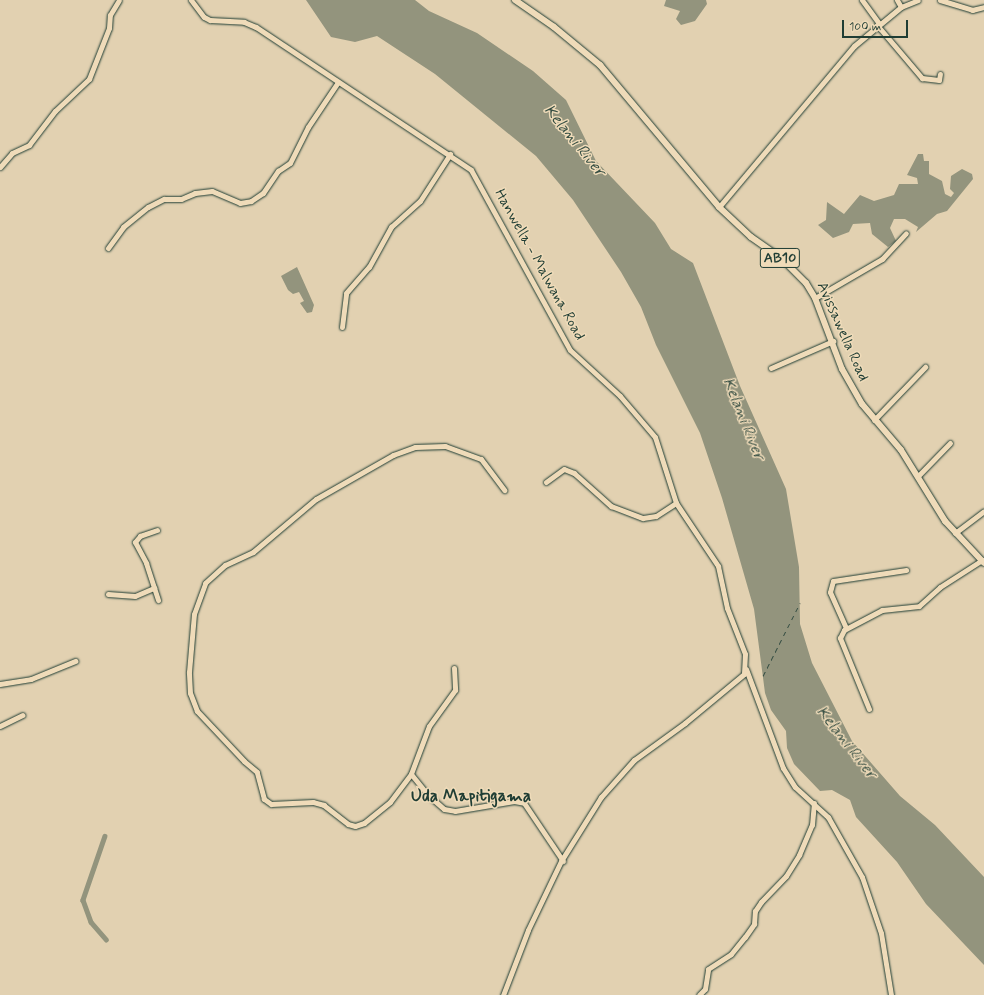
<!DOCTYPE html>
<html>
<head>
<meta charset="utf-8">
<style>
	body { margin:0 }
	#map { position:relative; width:984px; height:995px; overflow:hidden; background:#e2d1b1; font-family:Mynerve,sans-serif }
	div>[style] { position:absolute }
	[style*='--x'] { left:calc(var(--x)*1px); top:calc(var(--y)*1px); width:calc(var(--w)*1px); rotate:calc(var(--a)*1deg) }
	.water>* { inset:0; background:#93947d }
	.canal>* { height:4.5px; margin:-2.25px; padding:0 2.25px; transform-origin:2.25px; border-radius:2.25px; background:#93947d }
	.ferry>* { height:1px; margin-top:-0.5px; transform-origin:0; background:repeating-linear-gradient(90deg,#364e43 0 5px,transparent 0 9px) }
	.roads { filter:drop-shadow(0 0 1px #1f3d34) drop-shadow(0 0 1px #1f3d34) }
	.minor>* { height:5px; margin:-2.5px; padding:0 2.5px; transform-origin:2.5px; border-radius:2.5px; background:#efdbb9 }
	.major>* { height:6px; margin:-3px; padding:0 3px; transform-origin:3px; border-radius:3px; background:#efdbb9 }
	span { translate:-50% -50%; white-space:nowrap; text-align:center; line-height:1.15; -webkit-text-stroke:3px #efdbb9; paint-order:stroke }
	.shield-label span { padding:1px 3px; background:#efdbb9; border:1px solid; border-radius:3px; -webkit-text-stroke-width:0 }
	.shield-label { font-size:14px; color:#1f3d34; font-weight:700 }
	.street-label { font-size:15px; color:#1f3d34 }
	.water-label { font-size:16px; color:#364e43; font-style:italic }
	.quarter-label { font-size:17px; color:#1f3d34; font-weight:700 }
	.scale { position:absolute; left:842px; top:20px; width:66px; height:18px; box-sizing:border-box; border:2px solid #1f3d34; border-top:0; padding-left:5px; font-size:12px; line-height:14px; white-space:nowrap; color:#1f3d34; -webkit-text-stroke:3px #efdbb9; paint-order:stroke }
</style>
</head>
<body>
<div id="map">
	<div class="water">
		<div style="clip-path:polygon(306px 0,415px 0,429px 11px,477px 33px,533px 71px,566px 100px,596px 161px,655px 223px,671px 249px,693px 263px,740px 386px,786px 489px,799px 567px,800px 624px,812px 663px,852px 741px,900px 796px,935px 825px,984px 877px,984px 965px,926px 904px,897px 862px,856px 817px,850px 800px,832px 790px,820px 791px,794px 764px,787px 748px,786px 731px,771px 710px,765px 693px,754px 609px,722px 498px,700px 433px,656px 345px,641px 307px,621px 272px,573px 200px,536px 156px,435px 74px,377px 36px,355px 42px,331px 37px)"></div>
		<div style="clip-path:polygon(666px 0,706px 0,707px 4px,695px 21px,681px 25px,676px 19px,680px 11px,664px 6px)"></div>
		<div style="clip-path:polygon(918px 154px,923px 154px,924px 161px,929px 161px,929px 174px,942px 181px,945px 194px,951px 197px,954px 193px,950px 189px,951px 176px,962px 169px,972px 174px,973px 179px,947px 211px,937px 214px,916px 232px,918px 227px,905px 219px,894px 219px,890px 228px,896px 241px,888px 247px,872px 234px,870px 223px,853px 224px,849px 232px,833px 238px,818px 225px,826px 220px,827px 202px,844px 214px,860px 195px,874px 201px,894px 195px,899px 184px,918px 184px,917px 178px,907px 175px)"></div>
		<div style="clip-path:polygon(297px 267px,314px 305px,312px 312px,307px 313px,300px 303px,304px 301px,299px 292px,293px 294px,288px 290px,281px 276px)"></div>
	</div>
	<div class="canal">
		<div style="--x:105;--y:836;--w:68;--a:109"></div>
		<div style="--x:83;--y:900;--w:23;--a:70"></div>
		<div style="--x:91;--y:922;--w:23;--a:49"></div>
	</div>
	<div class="ferry">
		<div style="--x:763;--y:676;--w:82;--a:-63.1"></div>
	</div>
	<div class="roads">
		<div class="minor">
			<div style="--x:191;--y:0;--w:21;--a:53"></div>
			<div style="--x:204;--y:17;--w:7;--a:27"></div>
			<div style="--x:210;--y:20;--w:34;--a:3"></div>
			<div style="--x:244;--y:22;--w:13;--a:23"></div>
			<div style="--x:256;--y:27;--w:258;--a:33.6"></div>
			<div style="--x:471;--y:170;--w:205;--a:61.2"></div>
			<div style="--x:570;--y:350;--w:68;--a:42.6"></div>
			<div style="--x:620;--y:396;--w:54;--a:49.5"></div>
			<div style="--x:655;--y:437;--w:69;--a:72.3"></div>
			<div style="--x:676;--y:503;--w:76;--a:56.3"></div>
			<div style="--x:718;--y:566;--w:43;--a:77.9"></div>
			<div style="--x:727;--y:608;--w:49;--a:68.6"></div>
			<div style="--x:745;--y:654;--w:20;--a:93"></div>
			<div style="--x:744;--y:674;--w:77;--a:140.3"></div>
			<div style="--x:685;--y:723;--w:63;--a:144"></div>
			<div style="--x:634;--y:760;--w:50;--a:131.7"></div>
			<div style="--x:601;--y:797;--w:75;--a:122"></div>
			<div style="--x:561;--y:861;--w:76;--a:115.6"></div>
			<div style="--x:528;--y:930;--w:70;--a:111"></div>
			<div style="--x:862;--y:0;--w:29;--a:54"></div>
			<div style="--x:897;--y:0;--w:8;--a:60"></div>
			<div style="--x:940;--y:0;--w:34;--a:17"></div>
			<div style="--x:972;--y:10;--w:12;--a:-14"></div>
			<div style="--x:877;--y:25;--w:70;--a:49.7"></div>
			<div style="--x:922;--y:78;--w:17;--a:7"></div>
			<div style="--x:939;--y:80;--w:6;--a:-81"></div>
			<div style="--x:0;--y:167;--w:18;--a:-49"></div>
			<div style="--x:12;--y:153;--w:19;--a:-25"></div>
			<div style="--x:29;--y:145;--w:43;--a:-52.6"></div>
			<div style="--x:55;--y:111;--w:47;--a:-43.3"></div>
			<div style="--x:89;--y:79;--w:55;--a:-68.6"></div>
			<div style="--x:109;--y:28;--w:13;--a:-86"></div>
			<div style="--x:110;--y:15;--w:17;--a:-59"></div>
			<div style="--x:719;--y:207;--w:210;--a:-50"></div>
			<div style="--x:854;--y:46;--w:61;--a:-39.7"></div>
			<div style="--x:901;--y:7;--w:18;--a:-22"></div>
			<div style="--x:108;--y:248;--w:26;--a:-54"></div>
			<div style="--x:123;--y:227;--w:32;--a:-39"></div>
			<div style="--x:148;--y:207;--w:18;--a:-27"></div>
			<div style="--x:164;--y:199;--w:17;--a:0"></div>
			<div style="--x:181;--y:199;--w:15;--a:-23"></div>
			<div style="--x:195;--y:193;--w:17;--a:-7"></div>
			<div style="--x:212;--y:191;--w:30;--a:23"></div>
			<div style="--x:240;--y:203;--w:11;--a:-10"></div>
			<div style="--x:251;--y:201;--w:14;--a:-34"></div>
			<div style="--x:263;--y:193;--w:27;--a:-56"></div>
			<div style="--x:278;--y:171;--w:14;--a:-34"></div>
			<div style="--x:290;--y:163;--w:40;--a:-63.4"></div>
			<div style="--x:308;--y:127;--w:54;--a:-56.3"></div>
			<div style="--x:815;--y:298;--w:78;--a:-30.2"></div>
			<div style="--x:882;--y:259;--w:35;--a:-47"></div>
			<div style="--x:342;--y:327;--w:34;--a:-83"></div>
			<div style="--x:346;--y:293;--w:35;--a:-49"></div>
			<div style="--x:369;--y:267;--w:46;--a:-61.2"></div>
			<div style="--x:391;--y:227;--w:39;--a:-42"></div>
			<div style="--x:420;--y:201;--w:56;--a:-57.4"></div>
			<div style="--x:771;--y:368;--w:68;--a:-23.5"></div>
			<div style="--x:874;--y:420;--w:74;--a:-46.1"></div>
			<div style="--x:918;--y:476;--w:46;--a:-45.9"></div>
			<div style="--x:546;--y:482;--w:22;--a:-36"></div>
			<div style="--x:564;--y:469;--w:11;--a:22"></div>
			<div style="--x:574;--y:473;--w:50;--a:41.7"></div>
			<div style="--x:611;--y:506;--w:34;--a:21"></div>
			<div style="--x:643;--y:518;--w:13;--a:-9"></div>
			<div style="--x:656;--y:516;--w:24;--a:-33"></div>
			<div style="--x:157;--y:530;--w:18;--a:161"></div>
			<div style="--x:140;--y:536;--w:8;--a:130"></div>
			<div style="--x:135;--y:542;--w:24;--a:62"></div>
			<div style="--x:146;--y:563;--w:39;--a:72"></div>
			<div style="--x:955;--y:533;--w:36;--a:-37"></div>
			<div style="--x:108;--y:594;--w:27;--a:4"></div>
			<div style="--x:135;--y:596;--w:21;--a:-23"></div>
			<div style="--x:846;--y:628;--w:39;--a:-114"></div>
			<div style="--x:830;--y:592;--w:11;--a:-75"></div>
			<div style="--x:833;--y:581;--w:74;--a:-8.6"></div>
			<div style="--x:454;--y:668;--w:22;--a:87"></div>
			<div style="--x:455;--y:690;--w:44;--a:125.8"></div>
			<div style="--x:429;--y:726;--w:51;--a:110.6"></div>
			<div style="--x:411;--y:774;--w:35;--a:127"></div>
			<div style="--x:390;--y:802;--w:33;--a:141"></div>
			<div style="--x:364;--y:823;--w:9;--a:162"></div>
			<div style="--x:355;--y:826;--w:7;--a:-164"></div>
			<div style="--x:348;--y:824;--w:31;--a:-142"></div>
			<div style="--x:324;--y:805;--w:11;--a:-165"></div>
			<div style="--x:313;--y:802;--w:42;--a:177.3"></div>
			<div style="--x:271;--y:804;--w:9;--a:-144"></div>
			<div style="--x:264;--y:799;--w:28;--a:-105"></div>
			<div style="--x:257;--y:772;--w:17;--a:-140"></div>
			<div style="--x:244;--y:761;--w:69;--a:-133.2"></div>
			<div style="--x:197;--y:711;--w:19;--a:-111"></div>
			<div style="--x:190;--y:693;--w:21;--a:-93"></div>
			<div style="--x:189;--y:672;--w:58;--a:-85.1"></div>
			<div style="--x:194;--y:614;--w:33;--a:-70"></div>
			<div style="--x:205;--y:583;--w:27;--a:-42"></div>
			<div style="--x:225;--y:565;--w:31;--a:-25"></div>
			<div style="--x:253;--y:552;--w:82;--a:-40.1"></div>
			<div style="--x:316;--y:499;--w:89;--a:-29.7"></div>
			<div style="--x:393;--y:455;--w:23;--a:-20"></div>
			<div style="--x:415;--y:447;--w:30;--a:-2"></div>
			<div style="--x:445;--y:446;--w:38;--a:20"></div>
			<div style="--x:481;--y:459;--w:39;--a:53"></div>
			<div style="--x:746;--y:669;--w:106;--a:69.5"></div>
			<div style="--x:783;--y:768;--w:22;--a:58"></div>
			<div style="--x:795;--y:787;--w:45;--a:42.3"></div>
			<div style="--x:828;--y:817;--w:69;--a:60.5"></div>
			<div style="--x:862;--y:877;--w:59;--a:71.3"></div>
			<div style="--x:881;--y:933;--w:63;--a:80.8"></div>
			<div style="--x:0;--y:684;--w:31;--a:-9"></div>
			<div style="--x:31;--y:679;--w:48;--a:-22.2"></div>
			<div style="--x:869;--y:709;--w:77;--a:-112.2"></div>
			<div style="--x:840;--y:638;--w:9;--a:-63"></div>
			<div style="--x:844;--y:630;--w:43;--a:-27.8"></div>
			<div style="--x:882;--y:610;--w:37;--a:-6"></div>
			<div style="--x:919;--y:606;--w:28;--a:-42"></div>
			<div style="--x:940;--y:587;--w:50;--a:-32.7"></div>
			<div style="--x:0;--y:726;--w:25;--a:-26"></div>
			<div style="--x:411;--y:774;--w:27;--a:51"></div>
			<div style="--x:428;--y:795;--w:21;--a:41"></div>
			<div style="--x:444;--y:809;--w:11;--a:10"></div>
			<div style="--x:455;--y:811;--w:60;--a:-9.6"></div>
			<div style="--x:514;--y:801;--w:10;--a:11"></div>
			<div style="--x:524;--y:803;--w:70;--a:56.1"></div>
			<div style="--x:699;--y:995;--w:8;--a:-45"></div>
			<div style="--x:705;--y:989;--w:20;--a:-81"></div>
			<div style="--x:708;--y:969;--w:27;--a:-33"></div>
			<div style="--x:731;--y:954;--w:22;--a:-51"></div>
			<div style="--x:745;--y:937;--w:16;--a:-55"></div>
			<div style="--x:754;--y:924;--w:13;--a:-86"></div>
			<div style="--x:755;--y:911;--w:11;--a:-56"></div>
			<div style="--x:761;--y:902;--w:36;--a:-46"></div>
			<div style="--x:786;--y:876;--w:25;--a:-58"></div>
			<div style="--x:799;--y:855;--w:33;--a:-67"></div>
			<div style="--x:812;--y:825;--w:22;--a:-85"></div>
		</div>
		<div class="major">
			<div style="--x:515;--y:0;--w:47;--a:34.7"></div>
			<div style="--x:554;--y:27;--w:60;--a:39.6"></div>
			<div style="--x:600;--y:65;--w:185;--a:50"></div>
			<div style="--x:719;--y:207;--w:44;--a:43.2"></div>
			<div style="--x:751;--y:237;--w:38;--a:35"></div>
			<div style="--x:782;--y:259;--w:34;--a:45"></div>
			<div style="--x:806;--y:283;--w:17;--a:59"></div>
			<div style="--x:815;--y:298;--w:76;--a:69.2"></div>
			<div style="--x:842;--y:369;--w:40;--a:60.3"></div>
			<div style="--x:862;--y:404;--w:60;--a:49.7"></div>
			<div style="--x:901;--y:450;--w:84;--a:58.2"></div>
			<div style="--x:945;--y:521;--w:57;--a:47.1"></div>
		</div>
	</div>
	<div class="shield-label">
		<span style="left:780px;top:258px">AB10</span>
	</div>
	<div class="street-label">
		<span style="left:539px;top:265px;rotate:61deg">Hanwella - Malwana Road</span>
		<span style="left:842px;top:332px;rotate:66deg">Avissawella Road</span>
	</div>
	<div class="water-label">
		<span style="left:574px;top:141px;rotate:51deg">Kelani River</span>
		<span style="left:743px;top:419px;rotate:68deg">Kelani River</span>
		<span style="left:846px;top:743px;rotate:52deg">Kelani River</span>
	</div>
	<div class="quarter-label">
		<span style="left:471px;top:797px">Uda Mapitigama</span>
	</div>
	<div class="scale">100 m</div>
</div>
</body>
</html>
